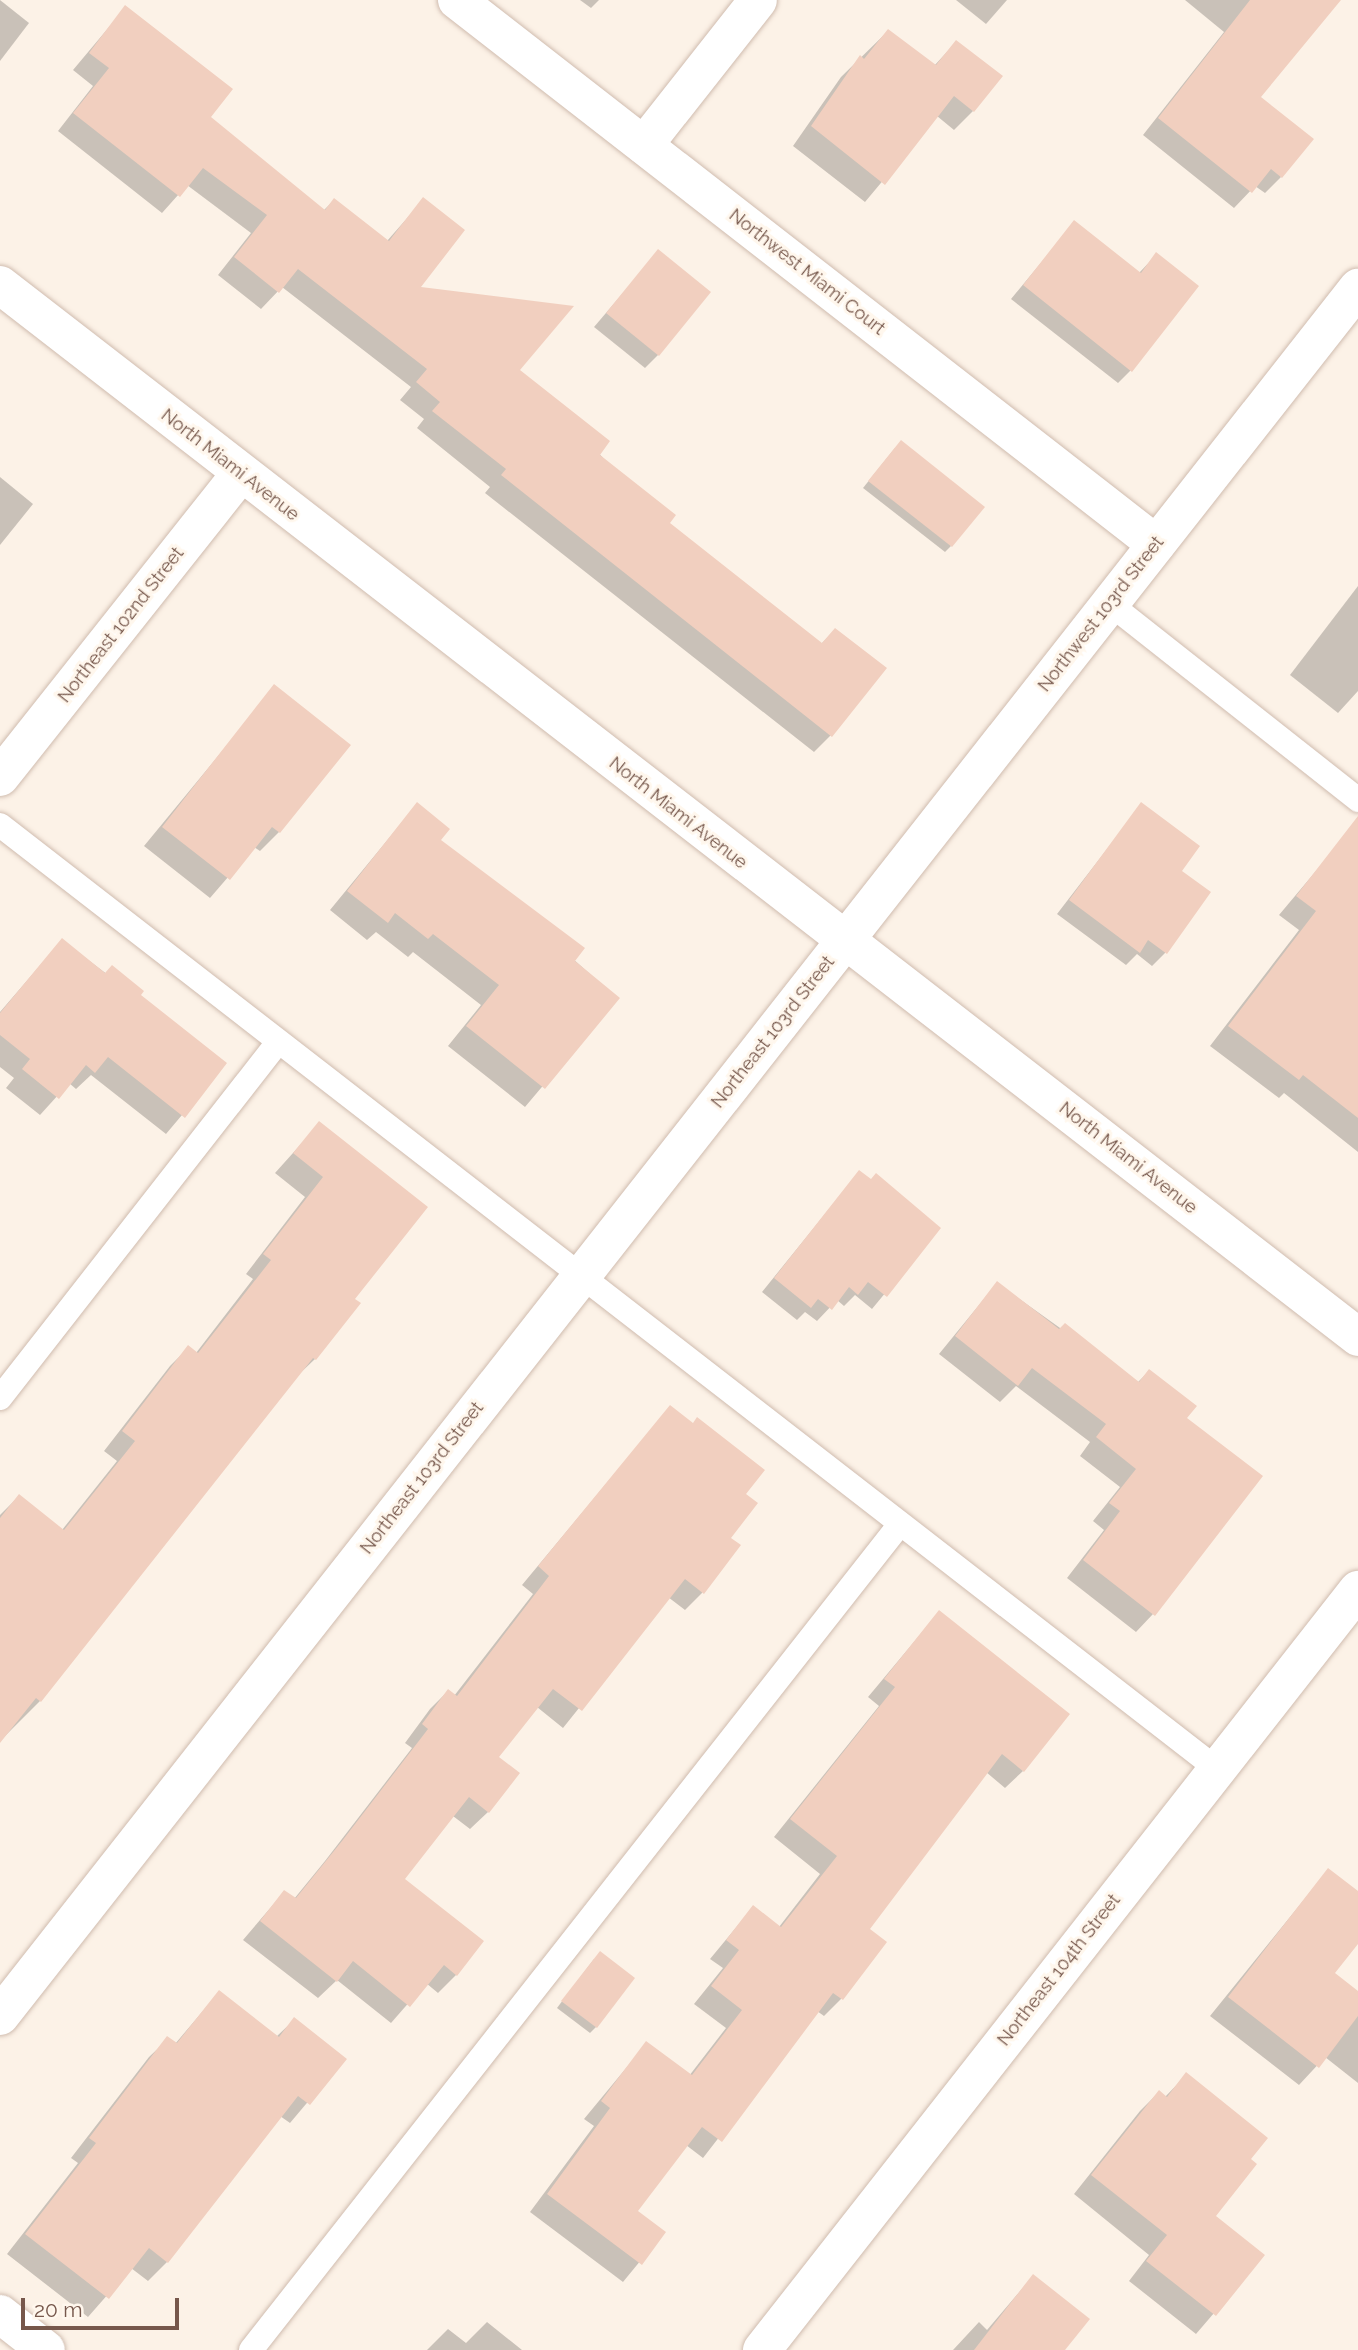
<!DOCTYPE html>
<html>
<head>
<meta charset="utf-8">
<style>
	body { margin:0 }
	#map { position:relative; width:1358px; height:2350px; overflow:hidden; background:#fcf2e7; font-family:Raleway,sans-serif }
	div>[style] { position:absolute }
	[style*='--x'] { left:calc(var(--x)*1px); top:calc(var(--y)*1px); width:calc(var(--w)*1px); rotate:calc(var(--a)*1deg) }
	.shadow>* { inset:0; background:#0003 }
	.building>* { inset:0; background:#f1cfbf }
	.roads { filter:drop-shadow(0 0 2px #d0bcaf) drop-shadow(0 0 2px #d0bcaf) }
	.lane>* { height:24px; margin:-12px; padding:0 12px; transform-origin:12px; border-radius:12px; background:#fff }
	.street>* { height:38px; margin:-19px; padding:0 19px; transform-origin:19px; border-radius:19px; background:#fff }
	.secondary>* { height:38px; margin:-19px; padding:0 19px; transform-origin:19px; border-radius:19px; background:#fff }
	span { translate:-50% -50%; white-space:nowrap; text-align:center; line-height:1.15; -webkit-text-stroke:6px #fff7ed; paint-order:stroke }
	.street-label { font-size:18px; color:#76574b }
	.scale { position:absolute; left:21px; top:2298px; width:158px; height:32px; box-sizing:border-box; border:4px solid #76574b; border-top:0; padding-left:9px; font-size:21px; line-height:24px; white-space:nowrap; color:#76574b; -webkit-text-stroke:5px #fff7ed; paint-order:stroke }
</style>
</head>
<body>
<div id="map">
	<div class="shadow">
		<div style="clip-path:polygon(0 0,29px 23px,0 61px)"></div>
		<div style="clip-path:polygon(580px 0,599px 0,591px 8px)"></div>
		<div style="clip-path:polygon(956px 0,1007px 0,986px 24px)"></div>
		<div style="clip-path:polygon(1185px 0,1339px 0,1258px 98px,1281px 177px,1265px 193px,1255px 186px,1234px 208px,1143px 135px,1224px 32px)"></div>
		<div style="clip-path:polygon(125px 8px,208px 117px,323px 211px,334px 200px,387px 241px,424px 199px,417px 289px,517px 370px,667px 523px,821px 644px,835px 630px,831px 735px,814px 752px,485px 493px,490px 487px,417px 428px,424px 419px,400px 400px,411px 387px,282px 287px,261px 309px,218px 275px,251px 233px,187px 185px,162px 213px,58px 131px,93px 86px,73px 70px)"></div>
		<div style="clip-path:polygon(888px 31px,934px 66px,956px 42px,973px 111px,954px 130px,937px 116px,865px 202px,793px 146px,841px 77px)"></div>
		<div style="clip-path:polygon(1074px 223px,1139px 273px,1156px 255px,1131px 370px,1118px 383px,1011px 299px)"></div>
		<div style="clip-path:polygon(658px 252px,658px 355px,645px 368px,594px 327px)"></div>
		<div style="clip-path:polygon(895px 448px,951px 546px,945px 552px,863px 488px)"></div>
		<div style="clip-path:polygon(0 477px,33px 504px,0 545px)"></div>
		<div style="clip-path:polygon(1358px 586px,1358px 691px,1338px 713px,1290px 675px)"></div>
		<div style="clip-path:polygon(275px 687px,349px 745px,279px 832px,260px 851px,254px 847px,210px 898px,144px 846px)"></div>
		<div style="clip-path:polygon(417px 804px,439px 840px,617px 998px,525px 1107px,448px 1046px,481px 1005px,413px 952px,408px 957px,376px 932px,367px 940px,330px 910px)"></div>
		<div style="clip-path:polygon(1141px 805px,1179px 871px,1165px 953px,1152px 966px,1137px 954px,1126px 965px,1057px 914px)"></div>
		<div style="clip-path:polygon(1337px 846px,1358px 863px,1358px 1152px,1284px 1093px,1279px 1098px,1210px 1046px,1299px 930px,1279px 915px)"></div>
		<div style="clip-path:polygon(62px 940px,225px 1064px,166px 1134px,91px 1075px,76px 1089px,69px 1083px,40px 1115px,6px 1088px,14px 1078px,0 1067px,0 1012px)"></div>
		<div style="clip-path:polygon(319px 1124px,353px 1300px,315px 1359px,295px 1378px,40px 1701px,0 1741px,0 1515px,19px 1496px,62px 1530px,117px 1461px,104px 1451px,170px 1366px,189px 1347px,196px 1353px,253px 1279px,246px 1274px,305px 1197px,275px 1173px)"></div>
		<div style="clip-path:polygon(859px 1172px,939px 1228px,872px 1309px,855px 1295px,844px 1306px,837px 1300px,817px 1321px,805px 1312px,797px 1320px,762px 1292px)"></div>
		<div style="clip-path:polygon(997px 1283px,1137px 1383px,1149px 1371px,1185px 1419px,1153px 1614px,1136px 1632px,1067px 1578px,1104px 1530px,1093px 1521px,1120px 1487px,1080px 1456px,1090px 1442px,1016px 1386px,1000px 1402px,939px 1354px)"></div>
		<div style="clip-path:polygon(670px 1407px,744px 1495px,702px 1593px,685px 1610px,668px 1597px,563px 1728px,537px 1707px,497px 1758px,488px 1812px,470px 1829px,453px 1816px,402px 1879px,482px 1942px,456px 1975px,438px 1993px,426px 1983px,391px 2023px,337px 1980px,318px 1998px,243px 1940px,284px 1892px,294px 1899px,325px 1861px,412px 1748px,405px 1743px,430px 1709px,448px 1691px,454px 1696px,533px 1594px,522px 1585px)"></div>
		<div style="clip-path:polygon(939px 1612px,1023px 1771px,1005px 1788px,986px 1772px,867px 1929px,841px 1999px,824px 2016px,817px 2011px,703px 2158px,686px 2145px,635px 2211px,664px 2232px,623px 2282px,530px 2212px,594px 2126px,584px 2119px,646px 2044px,689px 2076px,726px 2028px,694px 2004px,723px 1968px,710px 1959px,753px 1907px,779px 1927px,820px 1874px,774px 1837px,879px 1706px,868px 1697px)"></div>
		<div style="clip-path:polygon(1328px 1870px,1358px 1893px,1358px 1942px,1333px 1974px,1358px 1993px,1358px 2083px,1325px 2057px,1299px 2085px,1210px 2016px)"></div>
		<div style="clip-path:polygon(594px 1959px,596px 2027px,590px 2033px,557px 2008px)"></div>
		<div style="clip-path:polygon(219px 1992px,276px 2037px,294px 2020px,344px 2059px,290px 2123px,280px 2116px,167px 2262px,148px 2281px,131px 2268px,88px 2317px,7px 2254px,78px 2163px,71px 2158px,149px 2057px,168px 2039px,175px 2044px)"></div>
		<div style="clip-path:polygon(1187px 2074px,1249px 2159px,1213px 2216px,1263px 2256px,1196px 2334px,1129px 2281px,1149px 2255px,1074px 2194px,1140px 2111px,1159px 2092px,1165px 2097px)"></div>
		<div style="clip-path:polygon(1033px 2276px,1063px 2350px,953px 2350px,979px 2322px,987px 2330px)"></div>
		<div style="clip-path:polygon(487px 2322px,522px 2350px,427px 2350px,448px 2329px,466px 2343px)"></div>
	</div>
	<div class="building">
		<div style="clip-path:polygon(1250px 0,1341px 0,1261px 97px,1314px 139px,1282px 178px,1271px 169px,1252px 193px,1158px 118px)"></div>
		<div style="clip-path:polygon(125px 5px,233px 89px,211px 117px,325px 210px,334px 198px,389px 241px,423px 197px,465px 230px,421px 287px,574px 306px,520px 370px,610px 441px,600px 455px,676px 515px,670px 523px,822px 643px,835px 628px,887px 668px,832px 737px,501px 475px,506px 469px,432px 411px,440px 402px,416px 382px,427px 369px,298px 269px,279px 293px,234px 257px,267px 215px,203px 168px,180px 197px,73px 113px,109px 68px,89px 53px)"></div>
		<div style="clip-path:polygon(888px 29px,936px 65px,956px 40px,1003px 76px,974px 112px,954px 96px,885px 185px,811px 126px,860px 55px,864px 59px)"></div>
		<div style="clip-path:polygon(1074px 220px,1141px 273px,1156px 252px,1199px 286px,1132px 372px,1023px 285px)"></div>
		<div style="clip-path:polygon(658px 249px,711px 292px,659px 356px,606px 313px)"></div>
		<div style="clip-path:polygon(901px 440px,985px 507px,952px 547px,868px 481px)"></div>
		<div style="clip-path:polygon(274px 684px,351px 745px,280px 833px,272px 827px,230px 880px,162px 827px)"></div>
		<div style="clip-path:polygon(417px 802px,450px 829px,441px 840px,585px 948px,575px 961px,620px 998px,545px 1089px,466px 1026px,499px 985px,433px 934px,428px 939px,395px 913px,388px 923px,347px 891px)"></div>
		<div style="clip-path:polygon(1141px 802px,1200px 846px,1182px 871px,1211px 892px,1167px 954px,1148px 940px,1140px 953px,1069px 900px)"></div>
		<div style="clip-path:polygon(1358px 816px,1358px 1118px,1303px 1075px,1299px 1080px,1228px 1026px,1316px 911px,1296px 896px)"></div>
		<div style="clip-path:polygon(62px 938px,105px 973px,112px 965px,144px 991px,141px 995px,227px 1063px,185px 1118px,108px 1057px,95px 1073px,86px 1065px,59px 1099px,22px 1069px,30px 1059px,0 1035px,0 1013px)"></div>
		<div style="clip-path:polygon(319px 1121px,428px 1207px,355px 1299px,361px 1303px,316px 1360px,313px 1358px,41px 1702px,36px 1698px,0 1743px,0 1518px,19px 1494px,64px 1530px,135px 1441px,122px 1431px,188px 1345px,198px 1353px,271px 1260px,263px 1254px,323px 1177px,293px 1153px)"></div>
		<div style="clip-path:polygon(859px 1170px,871px 1179px,876px 1173px,941px 1228px,887px 1297px,868px 1282px,858px 1295px,849px 1287px,832px 1310px,818px 1299px,811px 1308px,774px 1278px)"></div>
		<div style="clip-path:polygon(997px 1281px,1059px 1329px,1065px 1323px,1139px 1382px,1149px 1369px,1197px 1406px,1187px 1418px,1263px 1476px,1155px 1616px,1083px 1560px,1120px 1511px,1109px 1503px,1136px 1469px,1096px 1437px,1106px 1424px,1032px 1368px,1018px 1386px,955px 1336px)"></div>
		<div style="clip-path:polygon(670px 1405px,693px 1423px,697px 1417px,765px 1470px,746px 1494px,758px 1503px,731px 1538px,741px 1545px,704px 1594px,685px 1579px,582px 1711px,553px 1689px,499px 1757px,520px 1773px,489px 1813px,469px 1797px,405px 1879px,484px 1941px,457px 1976px,444px 1965px,410px 2007px,353px 1961px,337px 1982px,260px 1921px,284px 1890px,296px 1898px,342px 1841px,428px 1729px,422px 1724px,448px 1689px,457px 1696px,549px 1576px,538px 1566px)"></div>
		<div style="clip-path:polygon(939px 1610px,1070px 1714px,1024px 1772px,1002px 1754px,870px 1929px,887px 1942px,843px 2000px,833px 1993px,722px 2142px,702px 2127px,638px 2211px,666px 2232px,642px 2265px,547px 2194px,610px 2108px,601px 2101px,646px 2041px,692px 2075px,742px 2010px,711px 1986px,739px 1950px,726px 1940px,753px 1905px,781px 1927px,837px 1856px,790px 1819px,895px 1687px,884px 1679px)"></div>
		<div style="clip-path:polygon(1328px 1868px,1358px 1891px,1358px 1944px,1335px 1973px,1358px 1991px,1358px 2016px,1319px 2068px,1228px 1997px)"></div>
		<div style="clip-path:polygon(600px 1951px,635px 1978px,597px 2028px,561px 2001px)"></div>
		<div style="clip-path:polygon(219px 1990px,279px 2037px,294px 2017px,347px 2059px,310px 2105px,298px 2096px,168px 2263px,149px 2248px,109px 2299px,25px 2234px,96px 2143px,89px 2138px,167px 2036px,177px 2043px)"></div>
		<div style="clip-path:polygon(1186px 2072px,1268px 2138px,1251px 2159px,1257px 2164px,1216px 2216px,1265px 2255px,1216px 2316px,1146px 2261px,1167px 2235px,1091px 2175px,1159px 2090px,1167px 2097px)"></div>
		<div style="clip-path:polygon(1033px 2274px,1090px 2319px,1065px 2350px,974px 2350px)"></div>
	</div>
	<div class="roads">
		<div class="lane">
			<div style="--x:1109;--y:603;--w:318;--a:38.3"></div>
			<div style="--x:0;--y:825;--w:1540;--a:37.8"></div>
			<div style="--x:0;--y:1398;--w:450;--a:-52"></div>
			<div style="--x:251;--y:2350;--w:1050;--a:-51.84"></div>
		</div>
		<div class="street">
			<div style="--x:457;--y:0;--w:886;--a:37.89"></div>
			<div style="--x:644;--y:145;--w:184;--a:-51.8"></div>
			<div style="--x:0;--y:777;--w:388;--a:-51.6"></div>
			<div style="--x:0;--y:2314;--w:58;--a:38"></div>
			<div style="--x:762;--y:2350;--w:966;--a:-51.9"></div>
		</div>
		<div class="secondary">
			<div style="--x:0;--y:285;--w:1718;--a:37.76"></div>
			<div style="--x:0;--y:2016;--w:2198;--a:-51.84"></div>
		</div>
	</div>
	<div class="street-label">
		<span style="left:807px;top:272px;rotate:38deg">Northwest Miami Court</span>
		<span style="left:230px;top:465px;rotate:38deg">North Miami Avenue</span>
		<span style="left:1101px;top:614px;rotate:-52deg">Northwest 103rd Street</span>
		<span style="left:121px;top:625px;rotate:-52deg">Northeast 102nd Street</span>
		<span style="left:678px;top:813px;rotate:38deg">North Miami Avenue</span>
		<span style="left:773px;top:1032px;rotate:-52deg">Northeast 103rd Street</span>
		<span style="left:1128px;top:1158px;rotate:38deg">North Miami Avenue</span>
		<span style="left:422px;top:1478px;rotate:-52deg">Northeast 103rd Street</span>
		<span style="left:1059px;top:1970px;rotate:-52deg">Northeast 104th Street</span>
	</div>
	<div class="scale">20 m</div>
</div>
</body>
</html>
